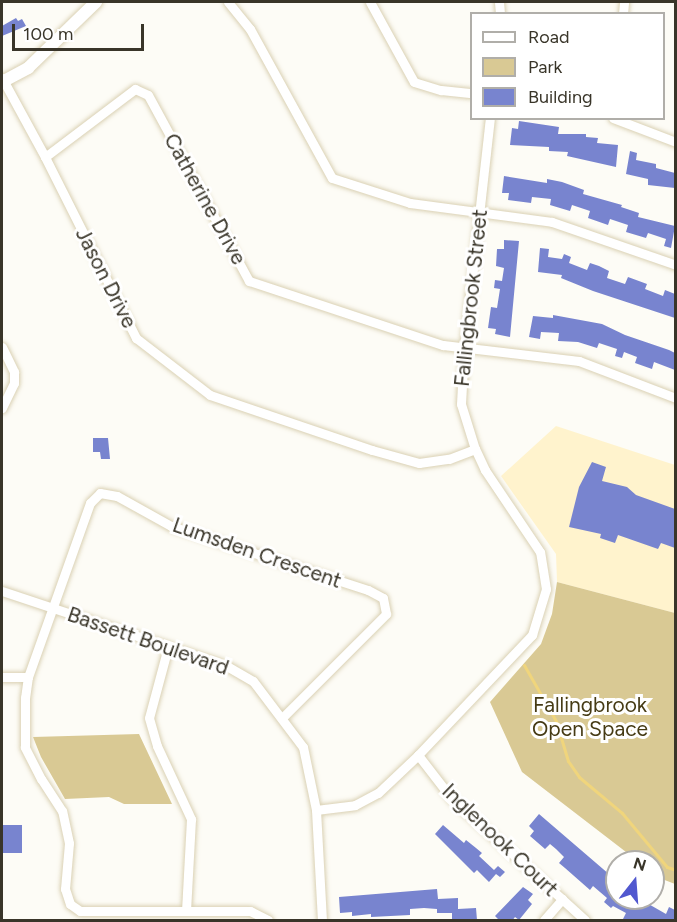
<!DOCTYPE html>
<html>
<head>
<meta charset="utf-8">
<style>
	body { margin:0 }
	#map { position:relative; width:677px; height:922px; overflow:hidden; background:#fdfcf6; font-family:Figtree,sans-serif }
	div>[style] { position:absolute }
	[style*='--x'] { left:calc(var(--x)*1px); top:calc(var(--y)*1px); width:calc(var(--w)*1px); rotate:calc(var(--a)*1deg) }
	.built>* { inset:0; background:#fff3cd }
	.green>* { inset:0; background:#d9c994 }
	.stream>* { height:3px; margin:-1.5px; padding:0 1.5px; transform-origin:1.5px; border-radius:1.5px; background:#f0d57c }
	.building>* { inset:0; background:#7884cf }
	.roads { filter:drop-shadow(0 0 2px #dad1b4) drop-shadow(0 0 2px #dad1b4) }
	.street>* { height:9px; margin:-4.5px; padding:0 4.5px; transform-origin:4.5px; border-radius:4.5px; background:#fff }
	.secondary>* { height:12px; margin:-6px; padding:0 6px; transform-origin:6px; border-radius:6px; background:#fff }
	span { translate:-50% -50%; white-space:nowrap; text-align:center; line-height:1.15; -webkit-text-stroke:6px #fff; paint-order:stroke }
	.street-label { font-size:21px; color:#393529 }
	.park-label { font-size:21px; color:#463b15 }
	.frame { position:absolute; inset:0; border:3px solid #393529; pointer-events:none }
	.legend { position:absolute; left:470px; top:12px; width:195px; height:108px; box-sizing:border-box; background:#fff; border:2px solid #b0aea9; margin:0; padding:8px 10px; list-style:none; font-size:18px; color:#393529 }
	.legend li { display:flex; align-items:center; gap:12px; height:30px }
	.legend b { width:30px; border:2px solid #b0aea9 }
	.north { position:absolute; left:605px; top:850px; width:60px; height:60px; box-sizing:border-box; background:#fff; border:2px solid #b0aea9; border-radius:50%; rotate:17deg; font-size:16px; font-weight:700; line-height:24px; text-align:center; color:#393529 }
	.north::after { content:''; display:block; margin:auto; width:21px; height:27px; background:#5158cf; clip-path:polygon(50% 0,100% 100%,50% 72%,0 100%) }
	.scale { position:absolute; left:12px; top:24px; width:132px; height:27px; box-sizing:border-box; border:3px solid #393529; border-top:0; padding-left:8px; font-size:18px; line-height:21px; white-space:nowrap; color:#393529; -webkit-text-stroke:4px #fff; paint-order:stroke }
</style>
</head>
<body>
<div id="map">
	<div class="built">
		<div style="clip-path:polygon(556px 426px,675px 465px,675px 613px,557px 582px,556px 554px,501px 476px)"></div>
	</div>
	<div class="green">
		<div style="clip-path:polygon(557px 582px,675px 613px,675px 884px,662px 879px,653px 873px,653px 862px,639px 862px,522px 772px,490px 702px,541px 644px,552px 614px)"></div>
		<div style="clip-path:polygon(139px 734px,172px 804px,124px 804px,109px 797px,65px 799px,41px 757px,33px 737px)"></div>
	</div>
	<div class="stream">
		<div style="--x:524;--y:665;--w:64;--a:60.3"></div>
		<div style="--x:556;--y:721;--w:42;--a:73.3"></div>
		<div style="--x:568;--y:761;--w:19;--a:55"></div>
		<div style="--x:579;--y:777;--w:56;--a:39.9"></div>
		<div style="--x:622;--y:813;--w:70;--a:50.2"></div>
		<div style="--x:667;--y:867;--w:9;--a:18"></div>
	</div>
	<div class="building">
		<div style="clip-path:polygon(16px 18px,18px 21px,22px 19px,26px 26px,2px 36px,2px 26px)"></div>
		<div style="clip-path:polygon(519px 121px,559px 127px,558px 134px,586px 134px,586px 137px,598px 138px,597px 143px,618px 145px,616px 167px,567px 156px,568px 152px,549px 151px,549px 147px,510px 145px,512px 128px,518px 129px)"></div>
		<div style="clip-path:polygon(630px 151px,637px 153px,636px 160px,656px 164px,656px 168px,675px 173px,675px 188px,648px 185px,648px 179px,626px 174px)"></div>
		<div style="clip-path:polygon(504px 176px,547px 183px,547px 179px,562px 182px,584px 190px,583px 194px,622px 205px,621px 207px,639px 213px,638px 217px,675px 226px,671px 248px,664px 246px,666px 239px,648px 233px,646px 238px,626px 232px,628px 225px,610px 219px,608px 225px,588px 218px,590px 211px,572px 205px,570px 211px,550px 205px,551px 199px,532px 197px,531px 203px,508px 200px,509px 193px,502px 193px)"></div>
		<div style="clip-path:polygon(504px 240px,519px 241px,510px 337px,495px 334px,496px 329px,488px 328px,491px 307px,497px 308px,500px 289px,494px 288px,495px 280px,502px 281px,504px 268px,496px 266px,497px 249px,504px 249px)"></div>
		<div style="clip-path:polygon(540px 248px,549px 249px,548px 257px,562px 259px,564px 254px,571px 257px,569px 263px,587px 270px,590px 263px,599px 266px,609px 271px,607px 278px,625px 284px,628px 277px,647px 284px,645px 289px,663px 296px,665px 290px,675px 294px,675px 318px,593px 291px,561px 278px,562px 275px,538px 272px)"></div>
		<div style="clip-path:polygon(553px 315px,602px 324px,625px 335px,669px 350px,675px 353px,675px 370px,654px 362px,652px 369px,635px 363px,637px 357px,624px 352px,622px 358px,615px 356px,617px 349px,599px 343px,597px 348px,578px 342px,558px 341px,559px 333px,541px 332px,540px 339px,529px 337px,533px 316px,553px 318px)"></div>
		<div style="clip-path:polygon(93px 438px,108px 438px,110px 459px,101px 459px,100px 452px,93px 452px)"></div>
		<div style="clip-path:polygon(592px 462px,606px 467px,602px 481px,627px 487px,636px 495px,675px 509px,675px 548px,661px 543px,658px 549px,618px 535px,615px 543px,600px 538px,601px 534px,569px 527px,579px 487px)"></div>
		<div style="clip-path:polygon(539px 814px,617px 881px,617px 898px,638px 898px,666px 914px,669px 907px,675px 910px,675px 921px,622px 921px,626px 913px,613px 906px,611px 908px,604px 902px,607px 898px,593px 886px,590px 890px,565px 868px,559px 863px,564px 857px,556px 849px,550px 844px,545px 849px,530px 836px,534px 831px,529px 826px)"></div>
		<div style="clip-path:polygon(2px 825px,22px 825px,22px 853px,2px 853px)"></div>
		<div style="clip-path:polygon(443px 825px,464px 843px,466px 840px,476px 848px,482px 853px,479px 856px,494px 870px,498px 866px,505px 872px,500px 877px,496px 874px,489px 882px,477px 870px,474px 873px,435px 834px)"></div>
		<div style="clip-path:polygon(523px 887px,533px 894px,528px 900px,532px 904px,519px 920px,515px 917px,512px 921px,500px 921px,495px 916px)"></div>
		<div style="clip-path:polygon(437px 889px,438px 899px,458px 898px,458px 909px,476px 908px,477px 920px,452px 919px,452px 913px,437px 913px,437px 909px,424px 908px,410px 909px,410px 915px,371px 917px,371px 914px,352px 916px,352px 912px,340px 913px,339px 897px)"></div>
	</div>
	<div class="roads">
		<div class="street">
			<div style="--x:228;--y:2;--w:35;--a:51"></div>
			<div style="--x:250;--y:29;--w:170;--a:61.2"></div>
			<div style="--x:332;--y:178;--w:82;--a:17.8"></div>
			<div style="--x:410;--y:203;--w:143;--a:7.6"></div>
			<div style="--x:552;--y:222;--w:131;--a:19.1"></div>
			<div style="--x:370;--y:2;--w:91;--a:61.2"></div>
			<div style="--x:414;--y:82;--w:28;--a:17"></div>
			<div style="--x:441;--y:90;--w:31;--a:6"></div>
			<div style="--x:499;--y:2;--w:12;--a:85"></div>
			<div style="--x:623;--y:14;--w:12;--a:-85"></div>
			<div style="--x:2;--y:78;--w:90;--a:61.4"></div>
			<div style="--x:45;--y:157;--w:203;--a:63.3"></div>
			<div style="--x:136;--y:338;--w:93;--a:37.6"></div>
			<div style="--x:210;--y:395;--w:171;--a:18.8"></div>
			<div style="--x:372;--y:450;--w:49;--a:15.5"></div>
			<div style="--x:419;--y:463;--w:30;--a:-8"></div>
			<div style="--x:449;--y:459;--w:28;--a:-21"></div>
			<div style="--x:613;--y:118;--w:67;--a:20.9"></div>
			<div style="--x:45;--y:157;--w:113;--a:-37.1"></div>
			<div style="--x:135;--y:89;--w:14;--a:25"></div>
			<div style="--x:148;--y:95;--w:212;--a:61.5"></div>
			<div style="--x:249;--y:281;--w:204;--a:18.3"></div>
			<div style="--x:443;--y:345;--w:137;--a:6.7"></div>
			<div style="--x:579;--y:361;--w:104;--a:20.9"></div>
			<div style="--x:2;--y:347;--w:28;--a:64"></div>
			<div style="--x:14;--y:372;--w:11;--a:90"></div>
			<div style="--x:14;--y:383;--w:28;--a:116"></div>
			<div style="--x:2;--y:591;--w:235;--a:18.4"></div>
			<div style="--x:225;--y:665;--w:32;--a:30"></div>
			<div style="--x:253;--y:681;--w:83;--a:52.9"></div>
			<div style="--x:303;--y:747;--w:64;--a:78.3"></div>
			<div style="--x:316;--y:810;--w:110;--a:86.9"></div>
			<div style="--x:168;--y:647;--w:73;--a:105"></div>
			<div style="--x:149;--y:718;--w:29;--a:74"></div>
			<div style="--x:157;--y:746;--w:81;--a:65"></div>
			<div style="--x:191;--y:819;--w:92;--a:93.1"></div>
			<div style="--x:2;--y:677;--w:26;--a:0"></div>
			<div style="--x:418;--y:755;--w:56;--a:52.3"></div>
			<div style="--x:452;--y:799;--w:180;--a:42.3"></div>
			<div style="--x:316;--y:810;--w:39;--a:-7"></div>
			<div style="--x:355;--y:805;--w:26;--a:-28"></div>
			<div style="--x:378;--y:793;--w:55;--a:-43.5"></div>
			<div style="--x:418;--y:755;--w:166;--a:-46.5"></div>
			<div style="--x:532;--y:635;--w:48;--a:-73.1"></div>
			<div style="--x:546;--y:589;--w:37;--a:-99"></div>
			<div style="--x:540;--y:552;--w:99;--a:-123.9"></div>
			<div style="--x:485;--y:470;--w:23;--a:-115"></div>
			<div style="--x:475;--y:449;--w:47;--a:-107.3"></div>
			<div style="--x:461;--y:404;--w:55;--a:-86.9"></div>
			<div style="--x:464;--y:349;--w:232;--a:-83.6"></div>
			<div style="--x:268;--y:920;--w:20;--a:-153"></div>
			<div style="--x:250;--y:911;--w:170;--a:180"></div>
			<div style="--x:80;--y:911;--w:12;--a:-145"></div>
			<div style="--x:70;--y:904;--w:16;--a:-108"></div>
			<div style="--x:65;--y:889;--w:46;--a:-85"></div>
			<div style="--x:69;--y:843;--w:33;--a:-102"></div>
			<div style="--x:62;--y:811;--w:38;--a:-123"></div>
			<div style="--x:41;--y:779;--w:36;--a:-117"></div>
			<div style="--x:25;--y:747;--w:49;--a:-90"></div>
			<div style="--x:25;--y:698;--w:21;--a:-82"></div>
			<div style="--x:28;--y:677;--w:185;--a:-70.4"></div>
			<div style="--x:90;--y:503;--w:14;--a:-45"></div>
			<div style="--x:100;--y:493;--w:17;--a:10"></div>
			<div style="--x:117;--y:496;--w:62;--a:29.1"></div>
			<div style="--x:171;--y:526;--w:207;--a:18"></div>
			<div style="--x:368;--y:590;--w:17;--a:28"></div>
			<div style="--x:383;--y:598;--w:16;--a:79"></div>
			<div style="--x:386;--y:614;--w:146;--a:135"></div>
			<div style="--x:544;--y:920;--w:28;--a:-49"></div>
		</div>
		<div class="secondary">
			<div style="--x:2;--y:82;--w:30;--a:-28"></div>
			<div style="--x:28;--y:68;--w:95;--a:-44.1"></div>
		</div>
	</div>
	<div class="street-label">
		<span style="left:205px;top:199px;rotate:61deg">Catherine Drive</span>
		<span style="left:106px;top:278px;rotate:63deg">Jason Drive</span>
		<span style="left:471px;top:298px;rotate:-84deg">Fallingbrook Street</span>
		<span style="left:257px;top:553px;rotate:19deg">Lumsden Crescent</span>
		<span style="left:148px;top:641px;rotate:19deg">Bassett Boulevard</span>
		<span style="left:500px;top:840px;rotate:44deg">Inglenook Court</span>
	</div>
	<div class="park-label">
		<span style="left:590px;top:717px">Fallingbrook<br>Open Space</span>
	</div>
	<div class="frame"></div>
	<ul class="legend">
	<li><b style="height:8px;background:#fff"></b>Road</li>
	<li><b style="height:16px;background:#d9c994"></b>Park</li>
	<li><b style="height:16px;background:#7884cf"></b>Building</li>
	</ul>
	<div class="north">N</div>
	<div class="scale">100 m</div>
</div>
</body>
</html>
